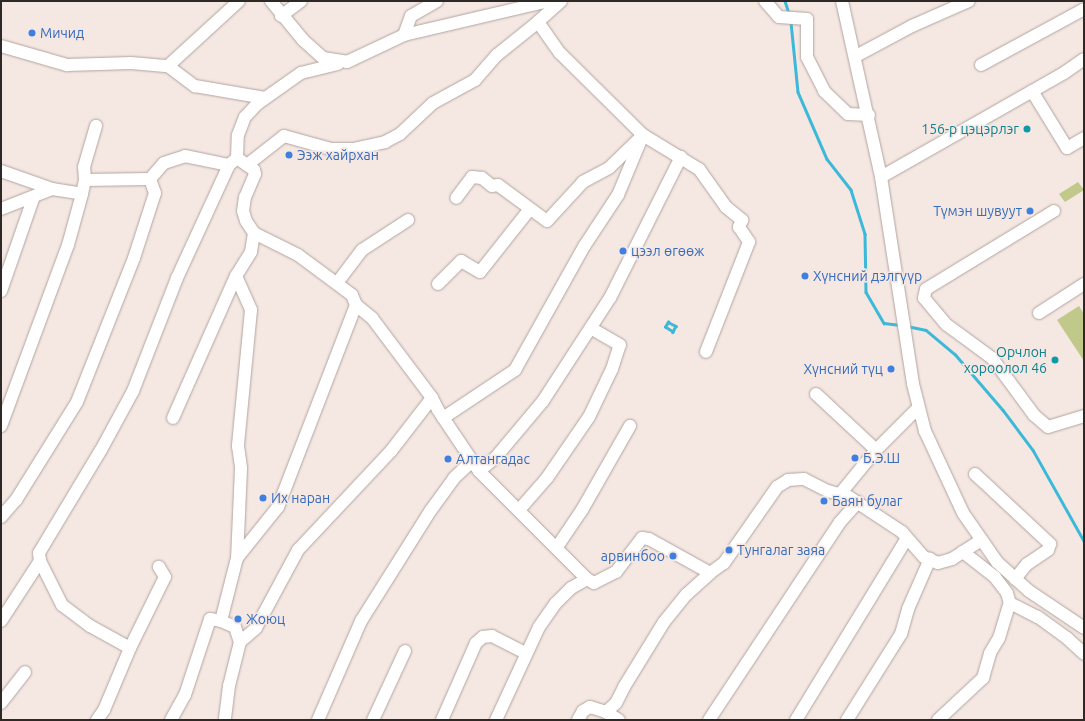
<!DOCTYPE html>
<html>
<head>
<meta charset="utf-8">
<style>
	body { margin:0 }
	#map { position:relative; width:1085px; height:721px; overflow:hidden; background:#f5e7e2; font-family:Ubuntu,sans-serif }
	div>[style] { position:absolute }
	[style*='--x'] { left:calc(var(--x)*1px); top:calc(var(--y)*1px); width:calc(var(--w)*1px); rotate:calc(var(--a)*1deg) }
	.green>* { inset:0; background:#c0c88a }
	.stream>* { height:2.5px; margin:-1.25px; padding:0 1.25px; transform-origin:1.25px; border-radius:1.25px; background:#3cb8d9 }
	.roads { filter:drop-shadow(0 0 1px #b1a49f) drop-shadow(0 0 1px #b1a49f) }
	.minor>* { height:12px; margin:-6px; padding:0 6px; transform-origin:6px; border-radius:6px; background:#fff }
	.dots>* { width:11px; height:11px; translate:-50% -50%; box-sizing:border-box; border:2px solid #f5e7e2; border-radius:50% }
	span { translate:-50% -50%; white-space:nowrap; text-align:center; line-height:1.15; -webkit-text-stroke:3px #f5e7e2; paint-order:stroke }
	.shop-label { font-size:14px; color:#366cbe }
	.left { translate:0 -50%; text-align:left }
	.right { translate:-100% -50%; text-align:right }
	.culture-label { font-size:14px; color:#0d838f }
	.frame { position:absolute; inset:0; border:2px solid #2e2927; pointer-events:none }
</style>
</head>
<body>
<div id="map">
	<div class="green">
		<div style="clip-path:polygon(1078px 182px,1084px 190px,1065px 202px,1059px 194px)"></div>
		<div style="clip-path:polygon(1079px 306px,1084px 314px,1084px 361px,1057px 320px)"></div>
	</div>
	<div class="stream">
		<div style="--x:785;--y:1;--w:13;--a:72"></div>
		<div style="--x:791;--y:22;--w:70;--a:84.3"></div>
		<div style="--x:798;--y:92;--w:73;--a:66.6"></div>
		<div style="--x:827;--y:159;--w:39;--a:52"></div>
		<div style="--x:851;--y:190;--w:46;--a:72.3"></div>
		<div style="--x:865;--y:234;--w:58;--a:89"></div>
		<div style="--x:866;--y:292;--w:36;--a:60"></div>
		<div style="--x:884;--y:323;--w:16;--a:7"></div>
		<div style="--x:668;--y:322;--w:9;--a:27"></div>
		<div style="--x:676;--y:326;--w:7;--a:117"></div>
		<div style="--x:673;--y:332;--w:9;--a:-148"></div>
		<div style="--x:665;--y:327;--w:6;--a:-59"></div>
		<div style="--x:907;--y:326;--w:19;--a:12"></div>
		<div style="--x:926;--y:330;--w:38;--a:40"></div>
		<div style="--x:955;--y:354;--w:74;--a:49.4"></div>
		<div style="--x:1003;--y:410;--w:50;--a:53.1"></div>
		<div style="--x:1033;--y:450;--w:104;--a:60.7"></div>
	</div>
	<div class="roads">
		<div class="minor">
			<div style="--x:271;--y:1;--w:50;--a:50.6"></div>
			<div style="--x:303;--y:40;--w:27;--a:42"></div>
			<div style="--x:323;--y:58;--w:24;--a:9"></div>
			<div style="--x:347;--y:62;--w:63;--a:-25.3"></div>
			<div style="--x:404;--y:35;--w:149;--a:-13.2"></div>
			<div style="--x:561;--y:1;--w:31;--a:138"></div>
			<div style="--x:538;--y:22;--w:38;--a:55"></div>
			<div style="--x:560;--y:53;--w:117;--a:44.7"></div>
			<div style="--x:643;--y:135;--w:66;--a:31.3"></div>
			<div style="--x:699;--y:169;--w:47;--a:54.6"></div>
			<div style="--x:726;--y:207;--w:21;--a:39"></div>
			<div style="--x:742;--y:220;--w:8;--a:113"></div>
			<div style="--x:739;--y:227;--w:18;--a:56"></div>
			<div style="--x:749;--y:242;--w:118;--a:111.4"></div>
			<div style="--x:765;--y:1;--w:21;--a:49"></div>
			<div style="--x:779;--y:17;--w:28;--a:4"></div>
			<div style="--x:807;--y:19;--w:38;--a:90"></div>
			<div style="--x:807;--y:57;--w:38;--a:63"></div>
			<div style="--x:824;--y:91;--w:33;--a:44"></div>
			<div style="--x:848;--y:114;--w:21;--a:3"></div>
			<div style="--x:842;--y:1;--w:180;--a:77.5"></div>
			<div style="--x:881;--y:177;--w:209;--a:81.2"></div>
			<div style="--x:913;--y:384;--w:49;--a:75.7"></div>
			<div style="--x:925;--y:431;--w:90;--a:65.1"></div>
			<div style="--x:963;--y:513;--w:60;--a:55.2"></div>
			<div style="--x:997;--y:562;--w:43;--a:42.2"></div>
			<div style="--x:1029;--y:591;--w:66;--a:33.9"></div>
			<div style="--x:281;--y:16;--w:25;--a:-37"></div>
			<div style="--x:404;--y:35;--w:20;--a:-70"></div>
			<div style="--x:411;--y:16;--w:30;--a:-30"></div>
			<div style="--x:1;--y:46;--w:69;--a:16.1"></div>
			<div style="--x:67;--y:65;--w:64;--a:-1.8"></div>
			<div style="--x:131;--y:63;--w:37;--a:5"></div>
			<div style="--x:168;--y:66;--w:96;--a:-42.5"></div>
			<div style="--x:856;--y:56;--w:64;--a:-28.2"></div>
			<div style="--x:912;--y:26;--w:62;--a:-23.7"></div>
			<div style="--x:981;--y:65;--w:117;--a:-28.5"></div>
			<div style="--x:168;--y:66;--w:34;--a:37"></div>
			<div style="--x:195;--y:86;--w:71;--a:9.7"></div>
			<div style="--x:1032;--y:91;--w:67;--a:58.4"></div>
			<div style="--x:1067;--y:148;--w:20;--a:-30"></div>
			<div style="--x:237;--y:158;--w:23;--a:-88"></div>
			<div style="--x:238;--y:135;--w:19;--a:-69"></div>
			<div style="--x:245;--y:117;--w:18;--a:-47"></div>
			<div style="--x:257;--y:104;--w:54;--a:-35.2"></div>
			<div style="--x:301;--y:73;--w:38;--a:-14"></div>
			<div style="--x:247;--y:165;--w:47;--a:-38.1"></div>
			<div style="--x:284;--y:136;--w:49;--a:15.5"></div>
			<div style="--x:331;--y:149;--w:22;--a:0"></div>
			<div style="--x:353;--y:149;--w:33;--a:-12"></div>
			<div style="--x:385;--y:142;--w:17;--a:-28"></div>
			<div style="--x:400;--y:134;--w:45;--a:-43.2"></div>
			<div style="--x:433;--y:103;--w:48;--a:-28.7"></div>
			<div style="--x:475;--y:80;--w:33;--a:-49"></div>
			<div style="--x:497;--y:55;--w:53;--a:-38.8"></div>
			<div style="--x:1;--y:171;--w:54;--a:19.4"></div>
			<div style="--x:52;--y:189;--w:30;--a:9"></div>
			<div style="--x:82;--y:194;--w:14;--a:-78"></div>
			<div style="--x:85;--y:180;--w:65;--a:-0.9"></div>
			<div style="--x:150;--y:179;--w:21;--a:-49"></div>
			<div style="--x:164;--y:163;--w:22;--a:-18"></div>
			<div style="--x:185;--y:156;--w:45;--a:11.6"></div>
			<div style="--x:229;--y:165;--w:11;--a:-41"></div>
			<div style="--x:237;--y:158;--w:21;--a:35"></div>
			<div style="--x:254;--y:170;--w:4;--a:76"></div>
			<div style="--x:255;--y:174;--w:25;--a:113"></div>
			<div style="--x:245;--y:197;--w:14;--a:98"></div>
			<div style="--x:243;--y:211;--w:10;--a:73"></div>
			<div style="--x:246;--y:221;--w:14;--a:56"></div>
			<div style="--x:254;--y:233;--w:19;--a:99"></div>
			<div style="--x:251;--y:252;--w:28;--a:122"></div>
			<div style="--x:236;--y:276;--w:37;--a:66"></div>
			<div style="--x:251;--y:310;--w:137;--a:95.5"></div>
			<div style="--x:238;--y:446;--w:22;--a:82"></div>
			<div style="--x:241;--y:468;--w:90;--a:92.5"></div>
			<div style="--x:237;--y:558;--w:65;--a:104.3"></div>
			<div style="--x:221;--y:621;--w:15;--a:23"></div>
			<div style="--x:235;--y:627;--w:16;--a:72"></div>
			<div style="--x:240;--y:642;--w:45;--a:104"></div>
			<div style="--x:229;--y:686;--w:34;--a:97"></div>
			<div style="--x:881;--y:177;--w:210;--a:-29.6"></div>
			<div style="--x:1064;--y:73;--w:24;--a:-35"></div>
			<div style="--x:85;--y:180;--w:13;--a:-94"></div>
			<div style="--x:84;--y:167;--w:43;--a:-73.7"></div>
			<div style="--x:1;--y:209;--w:55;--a:-21.4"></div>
			<div style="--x:1054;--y:211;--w:150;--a:148.6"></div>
			<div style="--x:926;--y:289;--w:9;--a:103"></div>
			<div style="--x:924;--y:298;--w:35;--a:50"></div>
			<div style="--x:947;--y:325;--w:56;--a:36.3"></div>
			<div style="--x:992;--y:358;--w:71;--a:53.6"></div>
			<div style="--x:1034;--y:415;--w:18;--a:41"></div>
			<div style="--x:1048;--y:427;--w:38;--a:-17"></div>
			<div style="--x:254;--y:233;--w:49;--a:26.6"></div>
			<div style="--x:298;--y:255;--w:67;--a:36.5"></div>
			<div style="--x:352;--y:295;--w:11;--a:68"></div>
			<div style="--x:356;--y:305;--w:21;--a:39"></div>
			<div style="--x:372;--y:318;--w:100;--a:53.1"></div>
			<div style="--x:432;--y:398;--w:13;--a:63"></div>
			<div style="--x:438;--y:410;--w:73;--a:56.1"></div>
			<div style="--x:479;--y:471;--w:153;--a:45"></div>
			<div style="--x:587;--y:579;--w:8;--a:30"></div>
			<div style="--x:594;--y:583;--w:25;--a:-27"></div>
			<div style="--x:616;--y:572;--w:43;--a:-52.6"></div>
			<div style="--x:642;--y:538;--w:7;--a:8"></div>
			<div style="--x:649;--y:539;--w:70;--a:29.1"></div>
			<div style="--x:710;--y:573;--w:17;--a:-36"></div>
			<div style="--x:724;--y:563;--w:93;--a:-55.1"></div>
			<div style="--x:777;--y:487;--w:13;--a:-32"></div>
			<div style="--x:788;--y:480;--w:16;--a:-4"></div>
			<div style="--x:804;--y:479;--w:27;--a:27"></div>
			<div style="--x:828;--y:491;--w:22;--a:16"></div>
			<div style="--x:849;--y:497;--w:64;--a:33.4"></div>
			<div style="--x:902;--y:532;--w:33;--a:49"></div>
			<div style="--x:924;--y:557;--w:15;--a:23"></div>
			<div style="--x:938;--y:563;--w:15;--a:-16"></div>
			<div style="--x:952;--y:559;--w:33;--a:-33"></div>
			<div style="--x:337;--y:283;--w:41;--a:-52.9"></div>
			<div style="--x:362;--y:250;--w:55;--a:-33.1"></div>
			<div style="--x:438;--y:284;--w:33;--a:-45"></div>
			<div style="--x:461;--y:261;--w:22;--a:30"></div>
			<div style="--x:480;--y:272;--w:80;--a:-51.6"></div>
			<div style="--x:1;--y:291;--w:97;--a:-70.8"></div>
			<div style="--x:1039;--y:313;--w:54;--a:-32.8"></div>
			<div style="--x:816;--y:394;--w:82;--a:43"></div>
			<div style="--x:173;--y:418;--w:155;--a:-66.1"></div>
			<div style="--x:443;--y:418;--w:87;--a:-33.7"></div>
			<div style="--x:515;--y:370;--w:143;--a:-60.8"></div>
			<div style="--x:585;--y:245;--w:60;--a:-56.6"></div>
			<div style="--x:618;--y:195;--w:65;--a:-67.4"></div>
			<div style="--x:643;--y:135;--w:47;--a:135.9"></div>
			<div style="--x:609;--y:168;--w:30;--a:152"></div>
			<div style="--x:583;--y:182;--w:53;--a:132.7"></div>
			<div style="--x:547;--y:221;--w:61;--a:-143.7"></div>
			<div style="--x:498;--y:185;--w:6;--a:171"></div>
			<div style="--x:492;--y:186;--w:13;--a:-141"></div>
			<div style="--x:482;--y:178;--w:10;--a:-174"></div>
			<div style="--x:472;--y:177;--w:26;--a:127"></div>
			<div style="--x:1;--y:426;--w:193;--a:-69.7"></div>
			<div style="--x:68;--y:245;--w:53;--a:-74.6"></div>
			<div style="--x:479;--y:471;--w:22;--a:-39"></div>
			<div style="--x:496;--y:457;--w:73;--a:-50"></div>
			<div style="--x:543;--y:401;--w:123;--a:-57"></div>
			<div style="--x:610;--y:298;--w:158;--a:-63.3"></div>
			<div style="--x:975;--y:474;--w:103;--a:43"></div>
			<div style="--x:1050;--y:544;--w:6;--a:108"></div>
			<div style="--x:1048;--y:550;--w:25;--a:146"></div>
			<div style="--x:1027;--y:564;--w:19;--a:129"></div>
			<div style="--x:840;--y:494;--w:57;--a:-50.7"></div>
			<div style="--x:876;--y:450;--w:59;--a:-45"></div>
			<div style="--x:519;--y:510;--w:43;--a:-48.8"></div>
			<div style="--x:547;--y:478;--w:74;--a:-55.5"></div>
			<div style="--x:589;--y:417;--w:53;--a:-64.4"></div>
			<div style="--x:612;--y:369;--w:25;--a:-72"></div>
			<div style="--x:620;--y:345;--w:34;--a:-150"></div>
			<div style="--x:1;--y:517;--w:23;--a:-49"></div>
			<div style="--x:16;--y:500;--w:115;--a:-58.1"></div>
			<div style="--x:77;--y:402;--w:155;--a:-68.4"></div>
			<div style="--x:134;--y:258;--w:68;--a:-72.1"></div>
			<div style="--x:155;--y:193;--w:15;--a:-110"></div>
			<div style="--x:557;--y:547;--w:45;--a:-56"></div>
			<div style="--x:582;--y:510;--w:97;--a:-60.3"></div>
			<div style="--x:237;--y:558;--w:65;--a:-51.2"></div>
			<div style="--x:278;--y:507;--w:217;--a:-68.9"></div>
			<div style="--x:1010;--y:603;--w:31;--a:27"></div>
			<div style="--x:1038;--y:617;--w:36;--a:36"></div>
			<div style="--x:1067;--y:638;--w:23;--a:43"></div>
			<div style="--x:1;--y:621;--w:72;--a:-57"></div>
			<div style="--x:240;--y:642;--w:21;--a:-41"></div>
			<div style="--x:256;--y:628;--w:89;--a:-61.7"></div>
			<div style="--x:298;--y:550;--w:136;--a:-46.8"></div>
			<div style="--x:391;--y:451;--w:67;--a:-52.3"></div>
			<div style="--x:130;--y:648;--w:79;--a:-63.8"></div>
			<div style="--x:165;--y:577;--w:12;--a:-121"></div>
			<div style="--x:1;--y:703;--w:39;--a:-52"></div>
			<div style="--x:606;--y:712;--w:15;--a:32"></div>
			<div style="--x:97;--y:720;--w:12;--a:-55"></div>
			<div style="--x:104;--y:710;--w:67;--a:-67.2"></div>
			<div style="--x:130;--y:648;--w:46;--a:-151.2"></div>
			<div style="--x:90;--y:626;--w:35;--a:-143"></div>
			<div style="--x:62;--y:605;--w:49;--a:-116.6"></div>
			<div style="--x:40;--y:561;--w:8;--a:-97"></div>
			<div style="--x:39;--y:553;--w:120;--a:-59"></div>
			<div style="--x:101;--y:450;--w:67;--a:-61.5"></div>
			<div style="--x:133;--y:391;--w:121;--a:-68.7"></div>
			<div style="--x:177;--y:278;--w:124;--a:-65.3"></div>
			<div style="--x:171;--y:720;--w:29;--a:-61"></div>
			<div style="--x:185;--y:695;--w:80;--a:-71.8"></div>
			<div style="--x:210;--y:619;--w:11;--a:10"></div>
			<div style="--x:318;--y:720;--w:108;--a:-66.5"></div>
			<div style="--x:361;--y:621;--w:131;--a:-57.8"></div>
			<div style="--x:431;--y:510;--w:39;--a:-54"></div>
			<div style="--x:454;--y:478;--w:25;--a:-43"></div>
			<div style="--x:373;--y:720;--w:76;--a:-65.1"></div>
			<div style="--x:442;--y:720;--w:84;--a:-66.2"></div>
			<div style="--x:476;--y:643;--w:9;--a:-41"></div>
			<div style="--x:483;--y:637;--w:9;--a:-6"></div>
			<div style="--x:492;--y:636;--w:38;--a:27"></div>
			<div style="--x:496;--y:720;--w:102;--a:-65.2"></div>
			<div style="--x:539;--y:627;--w:29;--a:-55"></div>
			<div style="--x:556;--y:603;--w:21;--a:-45"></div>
			<div style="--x:571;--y:588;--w:18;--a:-29"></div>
			<div style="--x:578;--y:720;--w:10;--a:-61"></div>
			<div style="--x:583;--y:711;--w:8;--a:-30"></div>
			<div style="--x:590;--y:707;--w:17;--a:17"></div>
			<div style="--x:606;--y:712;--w:13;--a:-42"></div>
			<div style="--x:616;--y:703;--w:18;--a:-63"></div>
			<div style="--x:624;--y:687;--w:76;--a:-58.4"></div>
			<div style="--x:664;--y:622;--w:36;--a:-51"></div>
			<div style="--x:687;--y:594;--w:31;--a:-42"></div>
			<div style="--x:709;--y:720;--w:237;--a:-56.5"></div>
			<div style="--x:840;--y:522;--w:27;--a:-48"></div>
			<div style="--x:796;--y:720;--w:213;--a:-58.6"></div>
			<div style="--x:847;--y:720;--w:102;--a:-57.9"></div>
			<div style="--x:901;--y:634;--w:26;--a:-74"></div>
			<div style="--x:908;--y:609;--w:55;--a:-66.3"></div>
			<div style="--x:938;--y:720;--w:62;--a:-43"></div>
			<div style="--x:983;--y:678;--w:26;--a:-74"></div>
			<div style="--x:990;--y:653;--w:17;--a:-59"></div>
			<div style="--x:999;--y:638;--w:37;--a:-73"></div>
			<div style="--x:1010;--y:603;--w:10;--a:-107"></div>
			<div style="--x:1007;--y:593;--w:20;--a:-127"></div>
			<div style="--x:995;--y:577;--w:41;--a:-142"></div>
		</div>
	</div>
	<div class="dots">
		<div style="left:32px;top:33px;background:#3f7fe0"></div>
		<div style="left:1027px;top:129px;background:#0f9aa8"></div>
		<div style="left:289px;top:155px;background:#3f7fe0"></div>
		<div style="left:1030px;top:211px;background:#3f7fe0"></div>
		<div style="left:623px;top:251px;background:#3f7fe0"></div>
		<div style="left:805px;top:276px;background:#3f7fe0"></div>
		<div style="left:1055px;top:360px;background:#0f9aa8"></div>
		<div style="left:891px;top:369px;background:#3f7fe0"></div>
		<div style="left:855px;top:458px;background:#3f7fe0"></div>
		<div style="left:448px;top:459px;background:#3f7fe0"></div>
		<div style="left:263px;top:498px;background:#3f7fe0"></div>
		<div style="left:824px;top:501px;background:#3f7fe0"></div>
		<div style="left:729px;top:550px;background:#3f7fe0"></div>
		<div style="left:673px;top:556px;background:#3f7fe0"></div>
		<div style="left:238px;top:619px;background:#3f7fe0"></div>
	</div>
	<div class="shop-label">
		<span class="left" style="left:40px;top:33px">Мичид</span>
		<span class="left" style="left:297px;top:155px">Ээж хайрхан</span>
		<span class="right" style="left:1022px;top:211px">Түмэн шувуут</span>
		<span class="left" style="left:631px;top:251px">цээл өгөөж</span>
		<span class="left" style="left:813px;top:276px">Хүнсний дэлгүүр</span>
		<span class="right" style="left:883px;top:369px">Хүнсний түц</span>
		<span class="left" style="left:863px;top:458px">Б.Э.Ш</span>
		<span class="left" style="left:456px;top:459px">Алтангадас</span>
		<span class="left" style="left:271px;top:498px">Их наран</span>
		<span class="left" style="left:832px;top:501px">Баян булаг</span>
		<span class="left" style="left:737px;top:550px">Тунгалаг заяа</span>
		<span class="right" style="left:665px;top:556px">арвинбоо</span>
		<span class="left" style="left:246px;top:619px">Жоюц</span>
	</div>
	<div class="culture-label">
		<span class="right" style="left:1019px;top:129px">156-р цэцэрлэг</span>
		<span class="right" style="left:1047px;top:360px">Орчлон<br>хороолол 46</span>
	</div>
	<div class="frame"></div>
</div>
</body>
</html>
